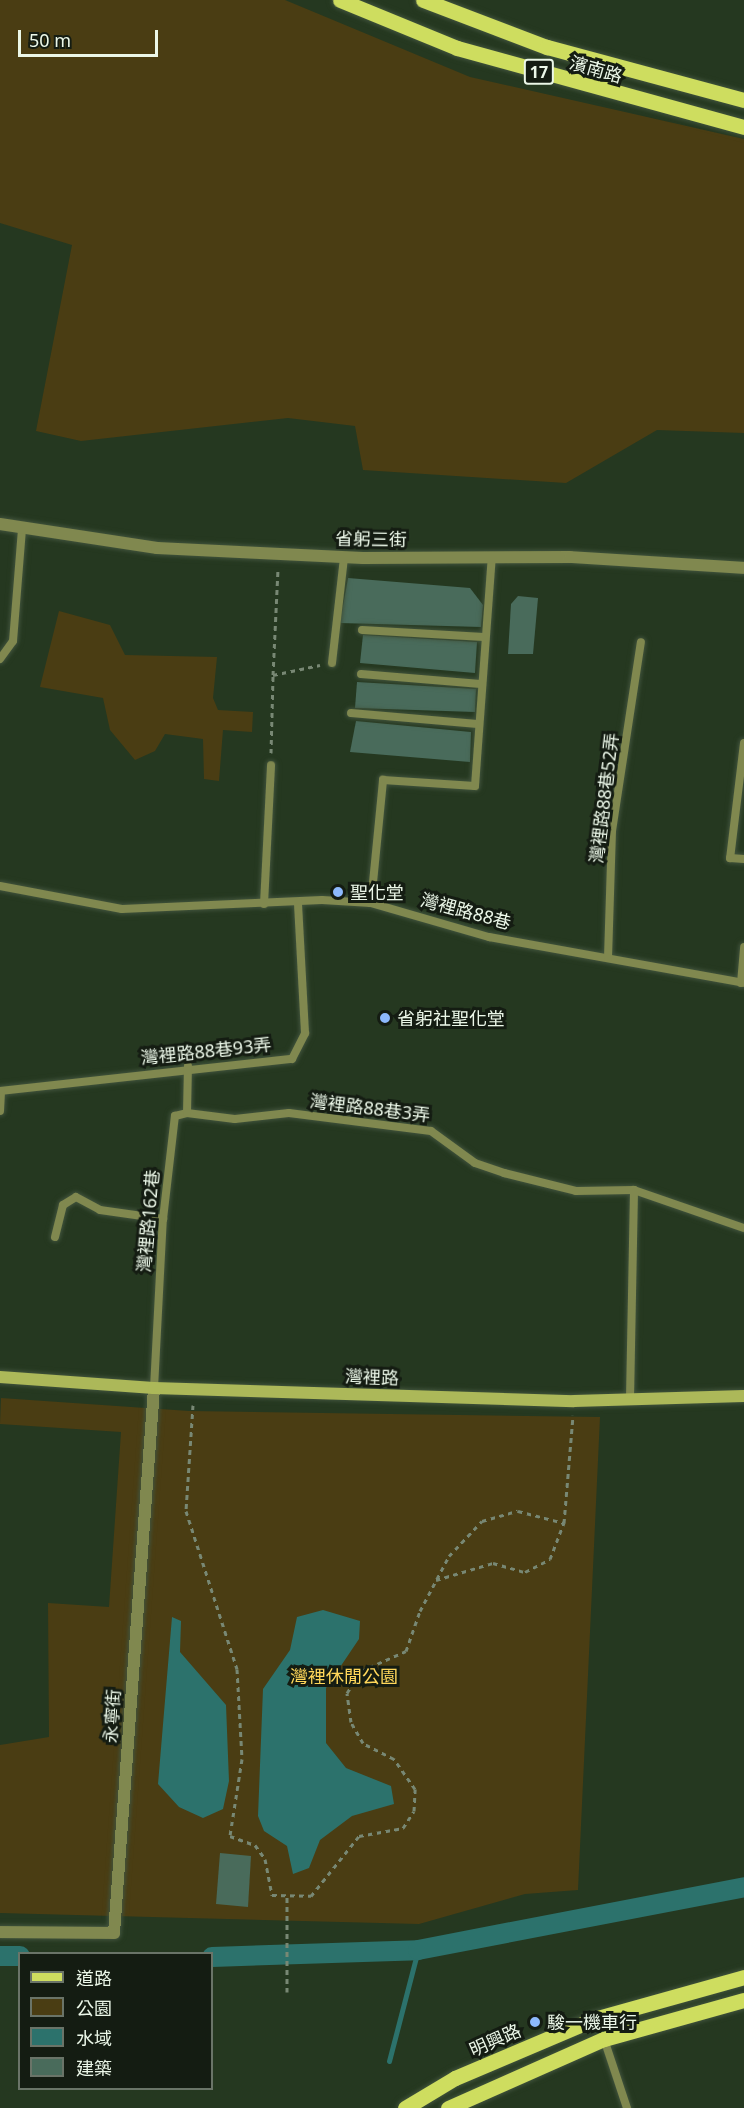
<!DOCTYPE html>
<html>
<head>
<meta charset="utf-8">
<style>
	body { margin:0 }
	#map { position:relative; width:744px; height:2108px; overflow:hidden; background:#253820; font-family:"Noto Sans","Noto Sans TC",sans-serif }
	div>[style] { position:absolute }
	[style*='--x'] { left:calc(var(--x)*1px); top:calc(var(--y)*1px); width:calc(var(--w)*1px); rotate:calc(var(--a)*1deg) }
	.green>* { inset:0; background:#4a3d13 }
	.water>* { inset:0; background:#2c726c }
	.stream>* { height:5px; margin:-2.5px; padding:0 2.5px; transform-origin:2.5px; border-radius:2.5px; background:#2c726c }
	.canal>* { height:20px; margin:-10px; padding:0 10px; transform-origin:10px; border-radius:10px; background:#2c726c }
	.building>* { inset:0; background:#496b5b }
	.path>* { height:3px; margin-top:-1.5px; transform-origin:0; background:repeating-linear-gradient(90deg,#788874 0 4.5px,transparent 0 9px) }
	.roads { filter:drop-shadow(0 0 2px #41533c) drop-shadow(0 0 2px #41533c) }
	.lane>* { height:8px; margin:-4px; padding:0 4px; transform-origin:4px; border-radius:4px; background:#80884f }
	.street>* { height:12px; margin:-6px; padding:0 6px; transform-origin:6px; border-radius:6px; background:#80884f }
	.secondary>* { height:12px; margin:-6px; padding:0 6px; transform-origin:6px; border-radius:6px; background:#acb859 }
	.primary>* { height:15px; margin:-7.5px; padding:0 7.5px; transform-origin:7.5px; border-radius:7.5px; background:#cedd5f }
	.dots>* { width:16px; height:16px; translate:-50% -50%; box-sizing:border-box; border:3px solid #141c12; border-radius:50% }
	span { translate:-50% -50%; white-space:nowrap; text-align:center; line-height:1.15; -webkit-text-stroke:6px #141c12; paint-order:stroke }
	.shield-label span { padding:2px 4px; background:#141c12; border:2px solid; border-radius:4px; -webkit-text-stroke-width:0 }
	.shield-label { font-size:16px; color:#ebf7e8; font-weight:700 }
	.street-label { font-size:18px; color:#ebf7e8 }
	.poi-label { font-size:18px; color:#ebf7e8 }
	.left { translate:0 -50%; text-align:left }
	.park-label { font-size:18px; color:#ffd75a }
	.legend { position:absolute; left:18px; top:1952px; width:195px; height:138px; box-sizing:border-box; background:#141c12; border:2px solid #6a7468; margin:0; padding:8px 10px; list-style:none; font-size:18px; color:#ebf7e8 }
	.legend li { display:flex; align-items:center; gap:12px; height:30px }
	.legend b { width:30px; border:2px solid #6a7468 }
	.scale { position:absolute; left:18px; top:30px; width:140px; height:27px; box-sizing:border-box; border:3px solid #ebf7e8; border-top:0; padding-left:8px; font-size:18px; line-height:21px; white-space:nowrap; color:#ebf7e8; -webkit-text-stroke:4px #141c12; paint-order:stroke }
</style>
</head>
<body>
<div id="map">
	<div class="green">
		<div style="clip-path:polygon(0 0,285px 0,470px 77px,744px 139px,744px 433px,657px 430px,566px 483px,363px 470px,355px 426px,288px 418px,81px 441px,36px 431px,72px 245px,0 223px)"></div>
		<div style="clip-path:polygon(59px 611px,110px 625px,125px 655px,217px 657px,213px 698px,218px 710px,253px 712px,252px 732px,223px 730px,219px 781px,204px 779px,203px 739px,165px 734px,155px 751px,135px 760px,110px 730px,103px 698px,40px 687px)"></div>
		<div style="clip-path:polygon(1px 1398px,189px 1411px,600px 1417px,578px 1890px,525px 1894px,419px 1924px,0 1913px,0 1745px,49px 1737px,48px 1603px,109px 1607px,121px 1432px,0 1424px)"></div>
	</div>
	<div class="water">
		<div style="clip-path:polygon(323px 1610px,360px 1621px,359px 1639px,326px 1688px,326px 1743px,346px 1768px,391px 1786px,394px 1804px,352px 1816px,320px 1840px,309px 1868px,293px 1874px,287px 1846px,264px 1831px,258px 1816px,263px 1689px,290px 1650px,297px 1617px)"></div>
		<div style="clip-path:polygon(172px 1617px,181px 1621px,180px 1652px,226px 1705px,229px 1781px,223px 1809px,203px 1818px,179px 1807px,158px 1784px)"></div>
	</div>
	<div class="stream">
		<div style="--x:389;--y:2061;--w:115;--a:-75.4"></div>
	</div>
	<div class="canal">
		<div style="--x:0;--y:1956;--w:20;--a:0"></div>
		<div style="--x:212;--y:1957;--w:206;--a:-1.9"></div>
		<div style="--x:418;--y:1950;--w:332;--a:-10.9"></div>
	</div>
	<div class="building">
		<div style="clip-path:polygon(348px 578px,470px 588px,483px 605px,481px 627px,340px 623px)"></div>
		<div style="clip-path:polygon(518px 596px,538px 598px,533px 654px,508px 654px,511px 604px)"></div>
		<div style="clip-path:polygon(363px 635px,477px 642px,475px 673px,360px 663px)"></div>
		<div style="clip-path:polygon(357px 682px,476px 689px,475px 712px,355px 708px)"></div>
		<div style="clip-path:polygon(356px 721px,471px 732px,470px 762px,350px 752px)"></div>
		<div style="clip-path:polygon(220px 1853px,251px 1856px,248px 1907px,216px 1904px)"></div>
	</div>
	<div class="path">
		<div style="--x:273;--y:675;--w:106;--a:-87.3"></div>
		<div style="--x:271;--y:753;--w:78;--a:-88.5"></div>
		<div style="--x:273;--y:675;--w:48;--a:-12"></div>
		<div style="--x:193;--y:1405;--w:106;--a:93.8"></div>
		<div style="--x:186;--y:1511;--w:166;--a:72.1"></div>
		<div style="--x:237;--y:1669;--w:90;--a:86.8"></div>
		<div style="--x:242;--y:1759;--w:78;--a:98.9"></div>
		<div style="--x:230;--y:1836;--w:27;--a:20"></div>
		<div style="--x:255;--y:1845;--w:17;--a:54"></div>
		<div style="--x:265;--y:1859;--w:37;--a:79"></div>
		<div style="--x:272;--y:1895;--w:39;--a:1"></div>
		<div style="--x:311;--y:1896;--w:77;--a:-51.3"></div>
		<div style="--x:359;--y:1836;--w:45;--a:-10.3"></div>
		<div style="--x:403;--y:1828;--w:20;--a:-57"></div>
		<div style="--x:414;--y:1811;--w:22;--a:-87"></div>
		<div style="--x:415;--y:1789;--w:37;--a:-125"></div>
		<div style="--x:394;--y:1759;--w:35;--a:-153"></div>
		<div style="--x:363;--y:1743;--w:24;--a:-120"></div>
		<div style="--x:351;--y:1722;--w:29;--a:-98"></div>
		<div style="--x:347;--y:1693;--w:26;--a:-58"></div>
		<div style="--x:361;--y:1671;--w:49;--a:-24"></div>
		<div style="--x:406;--y:1651;--w:42;--a:-70.7"></div>
		<div style="--x:420;--y:1611;--w:62;--a:-62.2"></div>
		<div style="--x:449;--y:1556;--w:48;--a:-46.7"></div>
		<div style="--x:482;--y:1521;--w:37;--a:-16"></div>
		<div style="--x:518;--y:1511;--w:48;--a:14.6"></div>
		<div style="--x:564;--y:1523;--w:108;--a:-85.2"></div>
		<div style="--x:436;--y:1580;--w:59;--a:-16.6"></div>
		<div style="--x:493;--y:1563;--w:33;--a:16"></div>
		<div style="--x:525;--y:1572;--w:28;--a:-27"></div>
		<div style="--x:550;--y:1559;--w:39;--a:-69"></div>
		<div style="--x:287;--y:1992;--w:96;--a:-90"></div>
	</div>
	<div class="roads">
		<div class="lane">
			<div style="--x:362;--y:630;--w:122;--a:3.3"></div>
			<div style="--x:0;--y:659;--w:22;--a:-54"></div>
			<div style="--x:13;--y:641;--w:113;--a:-85.4"></div>
			<div style="--x:332;--y:663;--w:107;--a:-83.5"></div>
			<div style="--x:361;--y:674;--w:120;--a:4.8"></div>
			<div style="--x:351;--y:713;--w:127;--a:5"></div>
			<div style="--x:744;--y:743;--w:116;--a:96.9"></div>
			<div style="--x:730;--y:858;--w:14;--a:4"></div>
			<div style="--x:0;--y:886;--w:124;--a:10.7"></div>
			<div style="--x:122;--y:909;--w:200;--a:-2.6"></div>
			<div style="--x:322;--y:900;--w:49;--a:3.5"></div>
			<div style="--x:371;--y:903;--w:123;--a:16.1"></div>
			<div style="--x:489;--y:937;--w:259;--a:10.2"></div>
			<div style="--x:371;--y:903;--w:124;--a:-84.4"></div>
			<div style="--x:383;--y:780;--w:92;--a:3.7"></div>
			<div style="--x:475;--y:786;--w:230;--a:-85.8"></div>
			<div style="--x:264;--y:904;--w:139;--a:-87.1"></div>
			<div style="--x:608;--y:958;--w:127;--a:-88.2"></div>
			<div style="--x:612;--y:831;--w:191;--a:-81.3"></div>
			<div style="--x:741;--y:983;--w:36;--a:-85"></div>
			<div style="--x:0;--y:1091;--w:294;--a:-6.3"></div>
			<div style="--x:292;--y:1059;--w:29;--a:-63"></div>
			<div style="--x:305;--y:1033;--w:131;--a:-93.1"></div>
			<div style="--x:0;--y:1111;--w:20;--a:-87"></div>
			<div style="--x:187;--y:1113;--w:48;--a:7.1"></div>
			<div style="--x:235;--y:1119;--w:54;--a:-6.3"></div>
			<div style="--x:289;--y:1113;--w:143;--a:7.2"></div>
			<div style="--x:431;--y:1131;--w:54;--a:36"></div>
			<div style="--x:475;--y:1163;--w:31;--a:19"></div>
			<div style="--x:504;--y:1173;--w:74;--a:14"></div>
			<div style="--x:576;--y:1191;--w:58;--a:-1"></div>
			<div style="--x:634;--y:1190;--w:116;--a:19.1"></div>
			<div style="--x:55;--y:1237;--w:33;--a:-76"></div>
			<div style="--x:63;--y:1205;--w:15;--a:-32"></div>
			<div style="--x:76;--y:1197;--w:27;--a:28"></div>
			<div style="--x:100;--y:1210;--w:64;--a:8.1"></div>
			<div style="--x:154;--y:1388;--w:169;--a:-87"></div>
			<div style="--x:163;--y:1219;--w:104;--a:-83.4"></div>
			<div style="--x:175;--y:1116;--w:12;--a:-14"></div>
			<div style="--x:187;--y:1113;--w:47;--a:-88.8"></div>
			<div style="--x:630;--y:1399;--w:209;--a:-88.9"></div>
			<div style="--x:604;--y:2039;--w:73;--a:71.6"></div>
		</div>
		<div class="street">
			<div style="--x:0;--y:524;--w:159;--a:8.7"></div>
			<div style="--x:157;--y:548;--w:206;--a:2.8"></div>
			<div style="--x:363;--y:558;--w:207;--a:-0.3"></div>
			<div style="--x:570;--y:557;--w:174;--a:3.6"></div>
			<div style="--x:0;--y:1932;--w:114;--a:0.5"></div>
			<div style="--x:114;--y:1933;--w:546;--a:-85.8"></div>
		</div>
		<div class="secondary">
			<div style="--x:0;--y:1377;--w:154;--a:4.1"></div>
			<div style="--x:154;--y:1388;--w:420;--a:1.8"></div>
			<div style="--x:574;--y:1401;--w:170;--a:-1.7"></div>
		</div>
		<div class="primary">
			<div style="--x:340;--y:0;--w:126;--a:22.3"></div>
			<div style="--x:457;--y:48;--w:298;--a:15.4"></div>
			<div style="--x:423;--y:0;--w:133;--a:20.8"></div>
			<div style="--x:547;--y:47;--w:204;--a:15.1"></div>
			<div style="--x:405;--y:2108;--w:58;--a:-31"></div>
			<div style="--x:455;--y:2078;--w:151;--a:-23"></div>
			<div style="--x:594;--y:2019;--w:156;--a:-15.6"></div>
			<div style="--x:448;--y:2108;--w:171;--a:-23.9"></div>
			<div style="--x:604;--y:2039;--w:145;--a:-15.6"></div>
		</div>
	</div>
	<div class="dots">
		<div style="left:338px;top:892px;background:#8db9fc"></div>
		<div style="left:385px;top:1018px;background:#8db9fc"></div>
		<div style="left:535px;top:2022px;background:#8db9fc"></div>
	</div>
	<div class="shield-label">
		<span style="left:539px;top:72px">17</span>
	</div>
	<div class="street-label">
		<span style="left:596px;top:69px;rotate:16deg">濱南路</span>
		<span style="left:371px;top:539px;rotate:1deg">省躬三街</span>
		<span style="left:604px;top:798px;rotate:-83deg">灣裡路88巷52弄</span>
		<span style="left:466px;top:911px;rotate:15deg">灣裡路88巷</span>
		<span style="left:206px;top:1051px;rotate:-6deg">灣裡路88巷93弄</span>
		<span style="left:370px;top:1108px;rotate:7deg">灣裡路88巷3弄</span>
		<span style="left:148px;top:1221px;rotate:-85deg">灣裡路162巷</span>
		<span style="left:372px;top:1377px;rotate:2deg">灣裡路</span>
		<span style="left:112px;top:1716px;rotate:-86deg">永寧街</span>
		<span style="left:495px;top:2040px;rotate:-24deg">明興路</span>
	</div>
	<div class="poi-label">
		<span class="left" style="left:350px;top:892px">聖化堂</span>
		<span class="left" style="left:397px;top:1018px">省躬社聖化堂</span>
		<span class="left" style="left:547px;top:2022px">駿一機車行</span>
	</div>
	<div class="park-label">
		<span style="left:344px;top:1676px">灣裡休閒公園</span>
	</div>
	<ul class="legend">
	<li><b style="height:8px;background:#cedd5f"></b>道路</li>
	<li><b style="height:16px;background:#4a3d13"></b>公園</li>
	<li><b style="height:16px;background:#2c726c"></b>水域</li>
	<li><b style="height:16px;background:#496b5b"></b>建築</li>
	</ul>
	<div class="scale">50 m</div>
</div>
</body>
</html>
